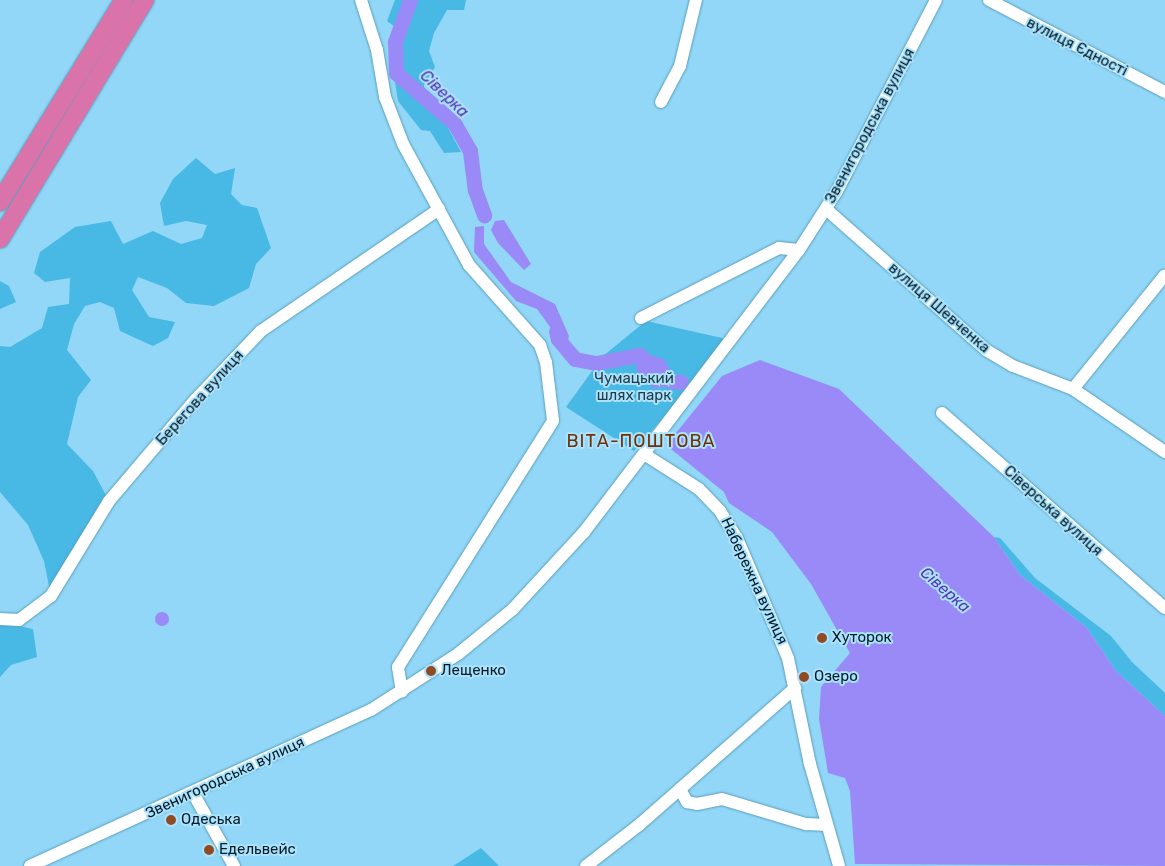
<!DOCTYPE html>
<html>
<head>
<meta charset="utf-8">
<style>
	body { margin:0 }
	#map { position:relative; width:1165px; height:866px; overflow:hidden; background:#92d7f7; font-family:Rubik,sans-serif }
	div>[style] { position:absolute }
	[style*='--x'] { left:calc(var(--x)*1px); top:calc(var(--y)*1px); width:calc(var(--w)*1px); rotate:calc(var(--a)*1deg) }
	.green>* { inset:0; background:#48b8e4 }
	.water>* { inset:0; background:#998af7 }
	.round { border-radius:50% }
	.river>* { height:15px; margin:-7.5px; padding:0 7.5px; transform-origin:7.5px; border-radius:7.5px; background:#998af7 }
	.roads { filter:drop-shadow(0 0 1px #599ebb) drop-shadow(0 0 1px #599ebb) }
	.minor>* { height:12px; margin:-6px; padding:0 6px; transform-origin:6px; border-radius:6px; background:#fff }
	.highway>* { height:18px; margin:-9px; padding:0 9px; transform-origin:9px; border-radius:9px; background:#db73ab }
	.dots>* { width:14px; height:14px; translate:-50% -50%; box-sizing:border-box; border:2px solid #ace2fc; border-radius:50% }
	span { translate:-50% -50%; white-space:nowrap; text-align:center; line-height:1.15; -webkit-text-stroke:4px #ace2fc; paint-order:stroke }
	.street-label { font-size:15px; color:#001c28 }
	.park-label { font-size:15px; color:#223c47 }
	.poi-label { font-size:15px; color:#001c28 }
	.left { translate:0 -50%; text-align:left }
	.water-label { font-size:16px; color:#5636b3; font-style:italic }
	.quarter-label { font-size:18px; color:#6e3108; letter-spacing:1px }
</style>
</head>
<body>
<div id="map">
	<div class="green">
		<div style="clip-path:polygon(395px 0,466px 0,464px 10px,447px 10px,434px 33px,429px 51px,435px 67px,424px 85px,425px 105px,446px 124px,461px 152px,444px 153px,430px 131px,421px 130px,398px 101px,390px 50px,395px 27px,387px 21px)"></div>
		<div style="clip-path:polygon(196px 158px,215px 174px,235px 168px,231px 194px,242px 205px,257px 208px,271px 248px,256px 264px,249px 288px,214px 306px,186px 303px,167px 288px,138px 277px,132px 290px,149px 317px,175px 322px,168px 338px,153px 346px,120px 331px,114px 308px,100px 302px,85px 306px,74px 324px,67px 350px,91px 380px,78px 397px,67px 444px,93px 471px,109px 501px,51px 596px,44px 561px,28px 525px,0 492px,0 346px,10px 347px,42px 328px,48px 307px,69px 304px,70px 278px,45px 282px,34px 273px,40px 252px,75px 227px,111px 221px,123px 244px,153px 231px,181px 244px,202px 238px,207px 225px,186px 221px,164px 226px,160px 203px,173px 179px)"></div>
		<div style="clip-path:polygon(0 281px,9px 286px,16px 302px,0 309px)"></div>
		<div style="clip-path:polygon(646px 321px,731px 340px,634px 451px,566px 407px,603px 356px)"></div>
		<div style="clip-path:polygon(994px 537px,1000px 538px,1035px 578px,1111px 636px,1132px 662px,1165px 693px,1165px 716px,1116px 671px,1087px 628px,1020px 575px)"></div>
		<div style="clip-path:polygon(0 622px,33px 629px,37px 657px,11px 665px,0 677px)"></div>
		<div style="clip-path:polygon(481px 848px,499px 866px,453px 866px)"></div>
	</div>
	<div class="water">
		<div style="clip-path:polygon(504px 220px,531px 264px,524px 270px,498px 243px,491px 230px,495px 221px)"></div>
		<div style="clip-path:polygon(484px 226px,484px 244px,511px 282px,555px 304px,569px 336px,566px 350px,560px 352px,551px 336px,553px 331px,537px 309px,516px 301px,474px 252px,475px 227px)"></div>
		<div style="clip-path:polygon(646px 354px,664px 359px,672px 374px,668px 387px,654px 388px,642px 381px,636px 368px,639px 355px)"></div>
		<div style="clip-path:polygon(760px 360px,839px 389px,994px 537px,1020px 575px,1087px 628px,1116px 671px,1165px 716px,1165px 866px,855px 864px,850px 791px,845px 778px,828px 773px,819px 719px,821px 687px,850px 653px,811px 584px,772px 532px,729px 503px,724px 492px,671px 449px,672px 438px,722px 376px)"></div>
		<div class="round" style="left:155px;top:612px;width:14px;height:14px"></div>
	</div>
	<div class="river">
		<div style="--x:410;--y:0;--w:45;--a:109.7"></div>
		<div style="--x:395;--y:42;--w:31;--a:88"></div>
		<div style="--x:396;--y:73;--w:77;--a:40.8"></div>
		<div style="--x:454;--y:123;--w:32;--a:60"></div>
		<div style="--x:470;--y:151;--w:39;--a:83"></div>
		<div style="--x:475;--y:190;--w:27;--a:70"></div>
		<div style="--x:556;--y:331;--w:8;--a:76"></div>
		<div style="--x:558;--y:339;--w:26;--a:50"></div>
		<div style="--x:575;--y:359;--w:21;--a:11"></div>
		<div style="--x:596;--y:363;--w:44;--a:-10.5"></div>
		<div style="--x:639;--y:355;--w:40;--a:40"></div>
		<div style="--x:670;--y:381;--w:11;--a:5"></div>
	</div>
	<div class="roads">
		<div class="minor">
			<div style="--x:361;--y:0;--w:52;--a:72.3"></div>
			<div style="--x:377;--y:50;--w:48;--a:80.3"></div>
			<div style="--x:385;--y:97;--w:50;--a:69"></div>
			<div style="--x:403;--y:144;--w:138;--a:61.4"></div>
			<div style="--x:469;--y:265;--w:107;--a:48.4"></div>
			<div style="--x:540;--y:345;--w:18;--a:71"></div>
			<div style="--x:546;--y:362;--w:59;--a:83.2"></div>
			<div style="--x:553;--y:421;--w:291;--a:122.2"></div>
			<div style="--x:398;--y:667;--w:25;--a:81"></div>
			<div style="--x:989;--y:0;--w:199;--a:27.6"></div>
			<div style="--x:661;--y:102;--w:41;--a:-62.2"></div>
			<div style="--x:680;--y:66;--w:68;--a:-76.4"></div>
			<div style="--x:826;--y:209;--w:213;--a:41.4"></div>
			<div style="--x:986;--y:350;--w:31;--a:31"></div>
			<div style="--x:1013;--y:366;--w:64;--a:21"></div>
			<div style="--x:1073;--y:389;--w:112;--a:34.4"></div>
			<div style="--x:641;--y:318;--w:155;--a:-26.9"></div>
			<div style="--x:779;--y:248;--w:20;--a:6"></div>
			<div style="--x:1073;--y:389;--w:146;--a:-51.1"></div>
			<div style="--x:942;--y:413;--w:296;--a:41.2"></div>
			<div style="--x:644;--y:454;--w:65;--a:32.5"></div>
			<div style="--x:699;--y:489;--w:30;--a:46"></div>
			<div style="--x:720;--y:511;--w:32;--a:58"></div>
			<div style="--x:737;--y:538;--w:130;--a:67"></div>
			<div style="--x:788;--y:658;--w:108;--a:78.3"></div>
			<div style="--x:810;--y:764;--w:106;--a:74.1"></div>
			<div style="--x:0;--y:619;--w:19;--a:3"></div>
			<div style="--x:19;--y:620;--w:40;--a:-37"></div>
			<div style="--x:51;--y:596;--w:111;--a:-58.6"></div>
			<div style="--x:109;--y:501;--w:133;--a:-49.6"></div>
			<div style="--x:195;--y:400;--w:95;--a:-46.3"></div>
			<div style="--x:261;--y:331;--w:216;--a:-34.4"></div>
			<div style="--x:680;--y:789;--w:15;--a:62"></div>
			<div style="--x:687;--y:802;--w:10;--a:11"></div>
			<div style="--x:697;--y:804;--w:25;--a:-11"></div>
			<div style="--x:722;--y:799;--w:88;--a:16.6"></div>
			<div style="--x:806;--y:824;--w:21;--a:3"></div>
			<div style="--x:193;--y:793;--w:84;--a:60.7"></div>
			<div style="--x:30;--y:866;--w:375;--a:-24.6"></div>
			<div style="--x:371;--y:710;--w:103;--a:-32.8"></div>
			<div style="--x:458;--y:654;--w:71;--a:-39.3"></div>
			<div style="--x:513;--y:609;--w:105;--a:-47.3"></div>
			<div style="--x:584;--y:532;--w:355;--a:-52.7"></div>
			<div style="--x:799;--y:250;--w:70;--a:-57.2"></div>
			<div style="--x:837;--y:191;--w:215;--a:-62.6"></div>
			<div style="--x:586;--y:866;--w:67;--a:-37.7"></div>
			<div style="--x:639;--y:825;--w:208;--a:-41.3"></div>
		</div>
		<div class="highway">
			<div style="--x:0;--y:202;--w:237;--a:-58.5"></div>
			<div style="--x:0;--y:239;--w:280;--a:-58.8"></div>
		</div>
	</div>
	<div class="dots">
		<div style="left:822px;top:638px;background:#914b23"></div>
		<div style="left:431px;top:671px;background:#914b23"></div>
		<div style="left:804px;top:677px;background:#914b23"></div>
		<div style="left:171px;top:820px;background:#914b23"></div>
		<div style="left:209px;top:850px;background:#914b23"></div>
	</div>
	<div class="street-label">
		<span style="left:1077px;top:47px;rotate:27deg">вулиця Єдності</span>
		<span style="left:870px;top:126px;rotate:-62deg">Звенигородська вулиця</span>
		<span style="left:939px;top:308px;rotate:41deg">вулиця Шевченка</span>
		<span style="left:200px;top:398px;rotate:-48deg">Берегова вулиця</span>
		<span style="left:1053px;top:511px;rotate:42deg">Сіверська вулиця</span>
		<span style="left:754px;top:581px;rotate:65deg">Набережна вулиця</span>
		<span style="left:225px;top:778px;rotate:-25deg">Звенигородська вулиця</span>
	</div>
	<div class="park-label">
		<span style="left:634px;top:387px">Чумацький<br>шлях парк</span>
	</div>
	<div class="poi-label">
		<span class="left" style="left:832px;top:638px">Хуторок</span>
		<span class="left" style="left:441px;top:671px">Лещенко</span>
		<span class="left" style="left:814px;top:677px">Озеро</span>
		<span class="left" style="left:181px;top:820px">Одеська</span>
		<span class="left" style="left:219px;top:850px">Едельвейс</span>
	</div>
	<div class="water-label">
		<span style="left:444px;top:94px;rotate:44deg">Сіверка</span>
		<span style="left:945px;top:590px;rotate:41deg">Сіверка</span>
	</div>
	<div class="quarter-label">
		<span style="left:641px;top:441px">ВІТА-ПОШТОВА</span>
	</div>
</div>
</body>
</html>
